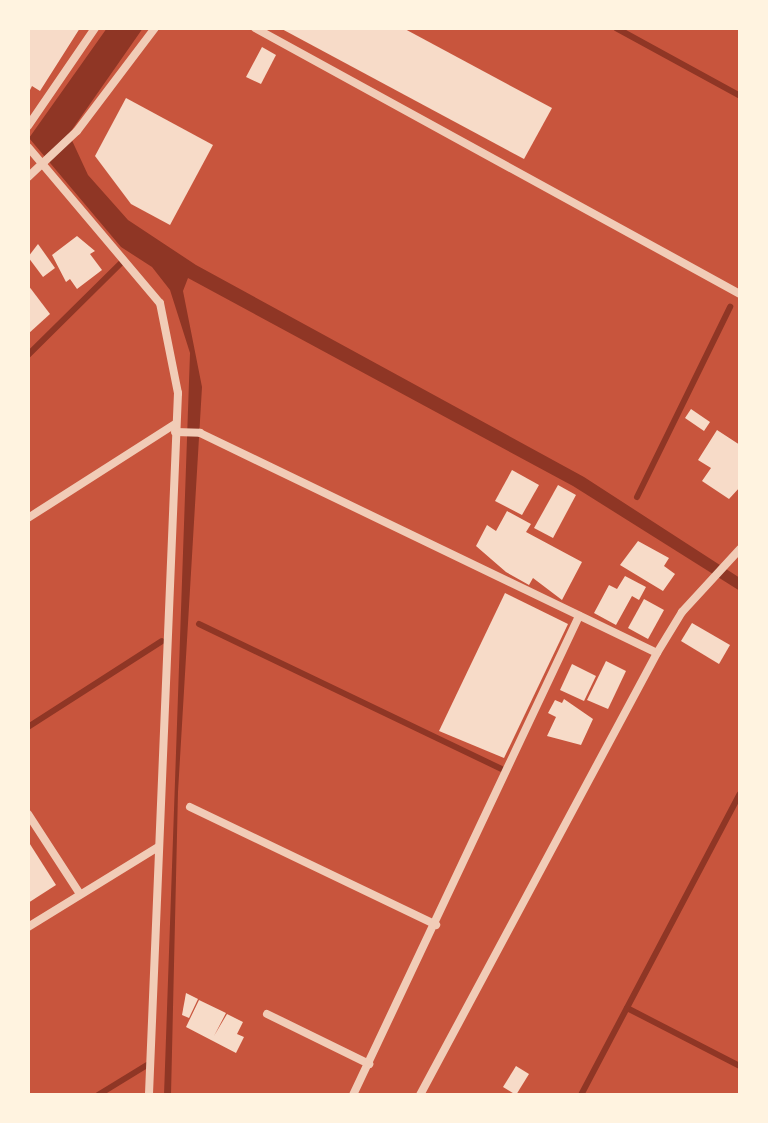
<!DOCTYPE html>
<html>
<head>
<meta charset="utf-8">
<style>
	body { margin:0 }
	#map { position:relative; width:768px; height:1123px; overflow:hidden; background:#c8553d; font-family:Cabin,sans-serif }
	div>[style] { position:absolute }
	[style*='--x'] { left:calc(var(--x)*1px); top:calc(var(--y)*1px); width:calc(var(--w)*1px); rotate:calc(var(--a)*1deg) }
	.water>* { inset:0; background:#8f3625 }
	.stream>* { height:6px; margin:-3px; padding:0 3px; transform-origin:3px; border-radius:3px; background:#8f3625 }
	.building>* { inset:0; background:#f7dbc8 }
	.minor>* { height:8px; margin:-4px; padding:0 4px; transform-origin:4px; border-radius:4px; background:#f1ccb7 }
	span { translate:-50% -50%; white-space:nowrap; text-align:center; line-height:1.15; -webkit-text-stroke:6px #fff3e0; paint-order:stroke }
	.frame { position:absolute; inset:0; border:30px solid #fff3e0; pointer-events:none }
</style>
</head>
<body>
<div id="map">
	<div class="water">
		<div style="clip-path:polygon(107px 28px,143px 28px,69px 134px,88px 175px,128px 220px,196px 265px,584px 477px,740px 578px,740px 591px,573px 486px,188px 278px,183px 291px,202px 387px,178px 792px,171px 1095px,164px 1095px,190px 353px,170px 290px,152px 267px,121px 247px,29px 138px)"></div>
	</div>
	<div class="stream">
		<div style="--x:616;--y:28;--w:141;--a:28.7"></div>
		<div style="--x:28;--y:355;--w:131;--a:-44.7"></div>
		<div style="--x:637;--y:497;--w:212;--a:-63.9"></div>
		<div style="--x:199;--y:624;--w:335;--a:25.6"></div>
		<div style="--x:28;--y:727;--w:159;--a:-32.7"></div>
		<div style="--x:627;--y:1008;--w:127;--a:27.2"></div>
		<div style="--x:98;--y:1095;--w:57;--a:-31.5"></div>
		<div style="--x:581;--y:1095;--w:340;--a:-62.2"></div>
	</div>
	<div class="building">
		<div style="clip-path:polygon(28px 28px,80px 28px,40px 91px,32px 86px,28px 94px)"></div>
		<div style="clip-path:polygon(280px 28px,403px 28px,552px 108px,524px 159px)"></div>
		<div style="clip-path:polygon(262px 47px,276px 55px,261px 84px,246px 77px)"></div>
		<div style="clip-path:polygon(126px 98px,213px 145px,170px 225px,131px 204px,95px 156px)"></div>
		<div style="clip-path:polygon(77px 236px,95px 251px,90px 254px,102px 270px,77px 289px,70px 279px,66px 282px,52px 255px)"></div>
		<div style="clip-path:polygon(38px 244px,55px 268px,43px 277px,28px 257px)"></div>
		<div style="clip-path:polygon(28px 285px,50px 314px,28px 334px)"></div>
		<div style="clip-path:polygon(691px 409px,710px 422px,704px 431px,685px 418px)"></div>
		<div style="clip-path:polygon(717px 430px,740px 445px,740px 487px,729px 499px,702px 481px,711px 468px,698px 460px)"></div>
		<div style="clip-path:polygon(512px 470px,539px 485px,522px 515px,495px 501px)"></div>
		<div style="clip-path:polygon(558px 485px,576px 495px,553px 538px,534px 528px)"></div>
		<div style="clip-path:polygon(507px 511px,531px 524px,526px 532px,582px 562px,562px 600px,533px 578px,529px 585px,506px 572px,476px 546px,487px 525px,496px 531px)"></div>
		<div style="clip-path:polygon(638px 541px,669px 558px,664px 566px,675px 574px,663px 591px,620px 565px)"></div>
		<div style="clip-path:polygon(625px 576px,646px 587px,639px 600px,632px 596px,616px 625px,594px 613px,609px 585px,617px 589px)"></div>
		<div style="clip-path:polygon(505px 593px,568px 624px,504px 758px,439px 731px)"></div>
		<div style="clip-path:polygon(644px 599px,664px 610px,648px 639px,628px 628px)"></div>
		<div style="clip-path:polygon(692px 623px,730px 645px,719px 664px,681px 641px)"></div>
		<div style="clip-path:polygon(606px 661px,626px 671px,608px 709px,587px 700px)"></div>
		<div style="clip-path:polygon(572px 664px,596px 676px,584px 701px,560px 690px)"></div>
		<div style="clip-path:polygon(564px 699px,593px 719px,581px 745px,547px 736px,556px 717px,548px 713px,555px 700px,562px 703px)"></div>
		<div style="clip-path:polygon(28px 841px,56px 885px,28px 903px)"></div>
		<div style="clip-path:polygon(186px 993px,198px 999px,189px 1018px,182px 1015px)"></div>
		<div style="clip-path:polygon(199px 1000px,226px 1013px,214px 1036px,227px 1014px,243px 1022px,237px 1034px,244px 1037px,236px 1053px,186px 1027px)"></div>
		<div style="clip-path:polygon(516px 1066px,529px 1074px,516px 1095px,503px 1087px)"></div>
	</div>
	<div class="minor">
		<div style="--x:255;--y:28;--w:553;--a:28.74"></div>
		<div style="--x:28;--y:126;--w:119;--a:-55.6"></div>
		<div style="--x:28;--y:147;--w:204;--a:49.8"></div>
		<div style="--x:160;--y:303;--w:92;--a:78.7"></div>
		<div style="--x:178;--y:393;--w:703;--a:92.37"></div>
		<div style="--x:28;--y:177;--w:67;--a:-43.2"></div>
		<div style="--x:77;--y:131;--w:129;--a:-52.9"></div>
		<div style="--x:175;--y:432;--w:25;--a:2"></div>
		<div style="--x:200;--y:433;--w:507;--a:25.71"></div>
		<div style="--x:28;--y:518;--w:174;--a:-32.6"></div>
		<div style="--x:190;--y:807;--w:273;--a:25.6"></div>
		<div style="--x:28;--y:814;--w:95;--a:57"></div>
		<div style="--x:28;--y:927;--w:153;--a:-31.6"></div>
		<div style="--x:267;--y:1014;--w:114;--a:26.1"></div>
		<div style="--x:353;--y:1095;--w:530;--a:-64.74"></div>
		<div style="--x:420;--y:1095;--w:502;--a:-61.8"></div>
		<div style="--x:657;--y:653;--w:48;--a:-58.6"></div>
		<div style="--x:682;--y:612;--w:86;--a:-47.4"></div>
	</div>
	<div class="frame"></div>
</div>
</body>
</html>
